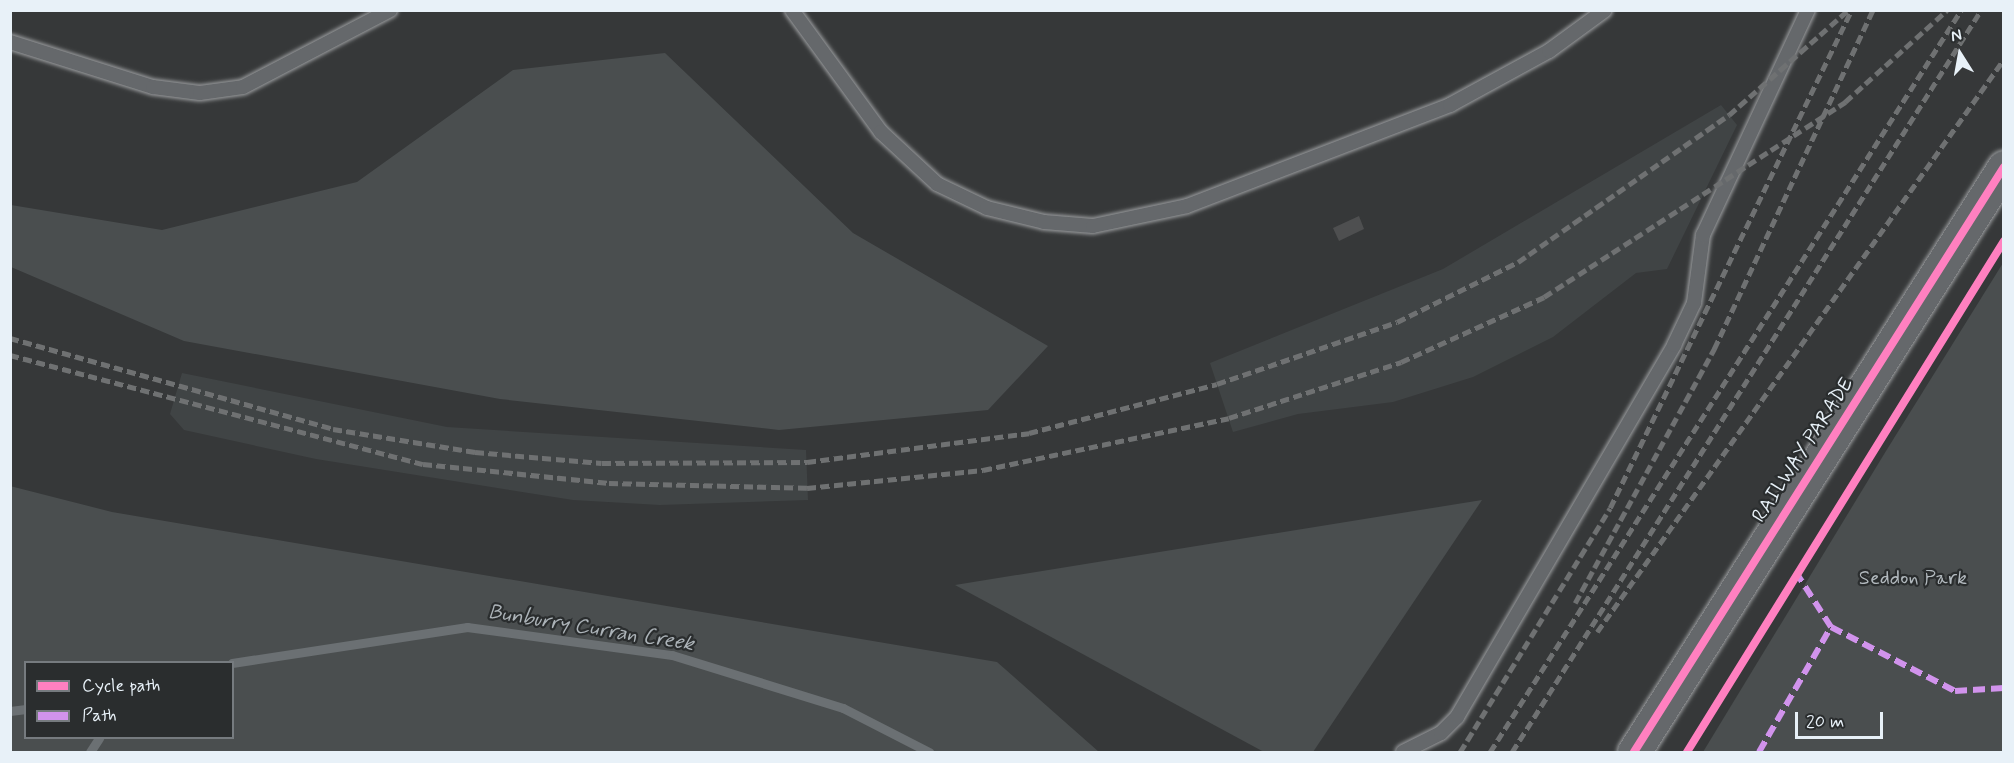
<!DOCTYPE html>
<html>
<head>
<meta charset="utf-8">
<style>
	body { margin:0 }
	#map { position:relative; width:2014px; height:763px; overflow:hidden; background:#363839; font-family:Mynerve,sans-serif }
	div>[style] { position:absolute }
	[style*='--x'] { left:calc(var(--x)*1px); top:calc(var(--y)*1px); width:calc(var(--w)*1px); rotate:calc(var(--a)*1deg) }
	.built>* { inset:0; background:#404445 }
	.green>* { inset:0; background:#4a4e4f }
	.stream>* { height:9px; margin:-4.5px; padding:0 4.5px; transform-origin:4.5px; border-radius:4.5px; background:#6b7073 }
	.building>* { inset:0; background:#4e4f50 }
	.roads { filter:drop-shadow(0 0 2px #9b9d9f) drop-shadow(0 0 2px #9b9d9f) }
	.service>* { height:14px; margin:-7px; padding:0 7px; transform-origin:7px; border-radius:7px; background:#65686b }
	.tertiary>* { height:33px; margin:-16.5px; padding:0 16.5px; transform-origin:16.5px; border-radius:16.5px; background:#65686b }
	.rail>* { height:4.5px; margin-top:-2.25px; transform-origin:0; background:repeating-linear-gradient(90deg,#6f7172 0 9px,transparent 0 13.5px) }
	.quiet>* { height:6px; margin-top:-3px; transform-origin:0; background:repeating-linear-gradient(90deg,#d193ec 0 12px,transparent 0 18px) }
	.cycleway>* { height:8px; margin:-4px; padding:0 4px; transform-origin:4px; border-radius:4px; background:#ff80c0 }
	span { translate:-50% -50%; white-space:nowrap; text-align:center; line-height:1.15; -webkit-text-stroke:4.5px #2a2d2e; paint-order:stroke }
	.street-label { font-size:20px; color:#e8f1f8 }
	.park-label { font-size:20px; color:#b2b9be }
	.water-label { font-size:21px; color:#acb3b8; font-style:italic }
	.frame { position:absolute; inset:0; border:12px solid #e8f1f8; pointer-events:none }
	.legend { position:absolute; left:24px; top:661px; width:210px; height:78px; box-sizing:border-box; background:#2a2d2e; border:2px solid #767b7f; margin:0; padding:8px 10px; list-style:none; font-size:18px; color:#e8f1f8 }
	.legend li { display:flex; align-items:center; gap:12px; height:30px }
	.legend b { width:30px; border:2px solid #767b7f }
	.north { position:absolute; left:1930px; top:24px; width:60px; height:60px; -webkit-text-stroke:4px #2a2d2e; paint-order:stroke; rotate:349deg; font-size:16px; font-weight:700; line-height:24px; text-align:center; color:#e8f1f8 }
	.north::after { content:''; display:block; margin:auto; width:21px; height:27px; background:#e8f1f8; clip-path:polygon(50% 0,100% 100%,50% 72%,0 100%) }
	.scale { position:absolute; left:1795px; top:712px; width:88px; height:27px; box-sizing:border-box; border:3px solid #e8f1f8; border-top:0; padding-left:8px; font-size:18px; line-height:21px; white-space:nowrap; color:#e8f1f8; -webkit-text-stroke:4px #2a2d2e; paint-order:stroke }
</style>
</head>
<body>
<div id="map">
	<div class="built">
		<div style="clip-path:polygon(1721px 105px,1737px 125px,1667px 269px,1636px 273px,1553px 337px,1473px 377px,1393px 402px,1298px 414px,1233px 432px,1210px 363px,1443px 269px)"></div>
		<div style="clip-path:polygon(182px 373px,447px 427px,806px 450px,808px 500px,660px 505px,573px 500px,316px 459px,184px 430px,170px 414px)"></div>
	</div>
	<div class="green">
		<div style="clip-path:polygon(665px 53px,853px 233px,1048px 346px,988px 410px,779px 430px,500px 399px,184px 341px,11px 267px,11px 205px,162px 230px,357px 182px,513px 70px)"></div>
		<div style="clip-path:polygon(2003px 263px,2003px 752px,1703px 752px,1886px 451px)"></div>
		<div style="clip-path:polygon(evenodd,10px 486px,112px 512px,997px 662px,1099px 752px,11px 752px,10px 486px,232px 662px,232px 738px,26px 738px,26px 662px,232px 662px)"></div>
		<div style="clip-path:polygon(1482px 500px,1313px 752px,1264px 752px,955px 585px)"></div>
	</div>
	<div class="stream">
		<div style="--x:232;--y:663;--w:238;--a:-8.7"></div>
		<div style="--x:467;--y:627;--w:207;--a:7.8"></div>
		<div style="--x:672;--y:655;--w:179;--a:17.2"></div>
		<div style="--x:843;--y:708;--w:97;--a:27.1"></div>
		<div style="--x:10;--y:711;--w:16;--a:-7"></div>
		<div style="--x:90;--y:752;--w:17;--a:-57"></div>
	</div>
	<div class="building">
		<div style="clip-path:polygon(1359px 216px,1364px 229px,1339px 241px,1333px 228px)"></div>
	</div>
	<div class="roads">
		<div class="service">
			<div style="--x:792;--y:10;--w:151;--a:53.9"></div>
			<div style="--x:881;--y:132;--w:76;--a:42.9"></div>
			<div style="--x:937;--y:184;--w:55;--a:25.6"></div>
			<div style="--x:987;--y:208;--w:59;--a:13.8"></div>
			<div style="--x:1044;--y:222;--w:49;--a:4.7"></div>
			<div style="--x:1093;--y:226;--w:96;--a:-12"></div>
			<div style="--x:1187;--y:206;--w:282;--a:-21"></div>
			<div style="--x:1450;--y:105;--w:113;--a:-28.6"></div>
			<div style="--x:1549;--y:51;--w:69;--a:-36.2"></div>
			<div style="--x:10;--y:42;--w:150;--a:17.5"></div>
			<div style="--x:153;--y:87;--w:47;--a:7.3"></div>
			<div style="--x:200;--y:93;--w:43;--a:-7.9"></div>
			<div style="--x:243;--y:87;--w:166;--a:-27.6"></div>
			<div style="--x:1403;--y:752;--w:42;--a:-26.6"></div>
			<div style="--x:1441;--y:733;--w:23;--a:-45"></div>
			<div style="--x:1457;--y:717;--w:431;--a:-59.7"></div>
			<div style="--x:1674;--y:345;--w:47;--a:-64.5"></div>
			<div style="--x:1694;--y:303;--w:69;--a:-82.5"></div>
			<div style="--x:1703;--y:235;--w:248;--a:-65"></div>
		</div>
		<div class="tertiary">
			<div style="--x:1634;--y:752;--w:692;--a:-57.69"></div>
		</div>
	</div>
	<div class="rail">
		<div style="--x:10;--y:338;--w:336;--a:15.7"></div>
		<div style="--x:333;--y:429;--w:144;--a:9.2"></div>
		<div style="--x:475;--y:452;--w:127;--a:5"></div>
		<div style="--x:602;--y:463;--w:205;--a:-0.3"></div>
		<div style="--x:807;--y:462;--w:224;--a:-7.4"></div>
		<div style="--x:1029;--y:433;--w:194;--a:-14.6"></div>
		<div style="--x:1217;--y:384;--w:190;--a:-19"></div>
		<div style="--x:1397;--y:322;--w:135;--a:-26.4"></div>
		<div style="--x:1518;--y:262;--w:257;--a:-34.9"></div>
		<div style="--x:1729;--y:115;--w:159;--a:-41.4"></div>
		<div style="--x:10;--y:355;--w:427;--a:14.8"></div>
		<div style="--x:423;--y:464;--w:187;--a:5.8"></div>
		<div style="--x:609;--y:483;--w:198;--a:1.4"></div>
		<div style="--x:807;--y:488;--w:177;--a:-5.8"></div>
		<div style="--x:983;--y:470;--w:251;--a:-11.9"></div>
		<div style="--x:1229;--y:418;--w:181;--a:-18"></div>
		<div style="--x:1401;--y:362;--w:157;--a:-24.4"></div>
		<div style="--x:1544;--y:297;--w:359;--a:-32.9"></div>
		<div style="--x:1845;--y:102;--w:137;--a:-42"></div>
		<div style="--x:1575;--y:603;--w:290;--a:-61.3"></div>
		<div style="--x:1714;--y:349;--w:374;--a:-64.9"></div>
		<div style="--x:1597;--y:632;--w:703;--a:-54.61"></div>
		<div style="--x:1460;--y:752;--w:286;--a:-58.4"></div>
		<div style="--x:1610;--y:508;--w:550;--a:-64.13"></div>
		<div style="--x:1490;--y:752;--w:879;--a:-57.59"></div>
		<div style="--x:1512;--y:752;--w:878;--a:-57.7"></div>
	</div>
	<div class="quiet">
		<div style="--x:1831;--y:627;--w:140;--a:27.3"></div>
		<div style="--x:1955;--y:691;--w:49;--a:-3.5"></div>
		<div style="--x:1759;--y:752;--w:144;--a:-60.1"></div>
		<div style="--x:1831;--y:627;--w:63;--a:-122.7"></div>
	</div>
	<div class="cycleway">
		<div style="--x:1634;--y:752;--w:692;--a:-57.69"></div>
		<div style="--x:1687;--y:752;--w:601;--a:-58.19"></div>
	</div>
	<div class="street-label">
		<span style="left:1803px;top:450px;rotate:-57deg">RAILWAY PARADE</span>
	</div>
	<div class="park-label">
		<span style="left:1913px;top:578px">Seddon Park</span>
	</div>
	<div class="water-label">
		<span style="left:591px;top:628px;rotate:9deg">Bunburry Curran Creek</span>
	</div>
	<div class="frame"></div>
	<ul class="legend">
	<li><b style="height:8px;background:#ff80c0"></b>Cycle path</li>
	<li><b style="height:8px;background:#d193ec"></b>Path</li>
	</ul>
	<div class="north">N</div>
	<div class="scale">20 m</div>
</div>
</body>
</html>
